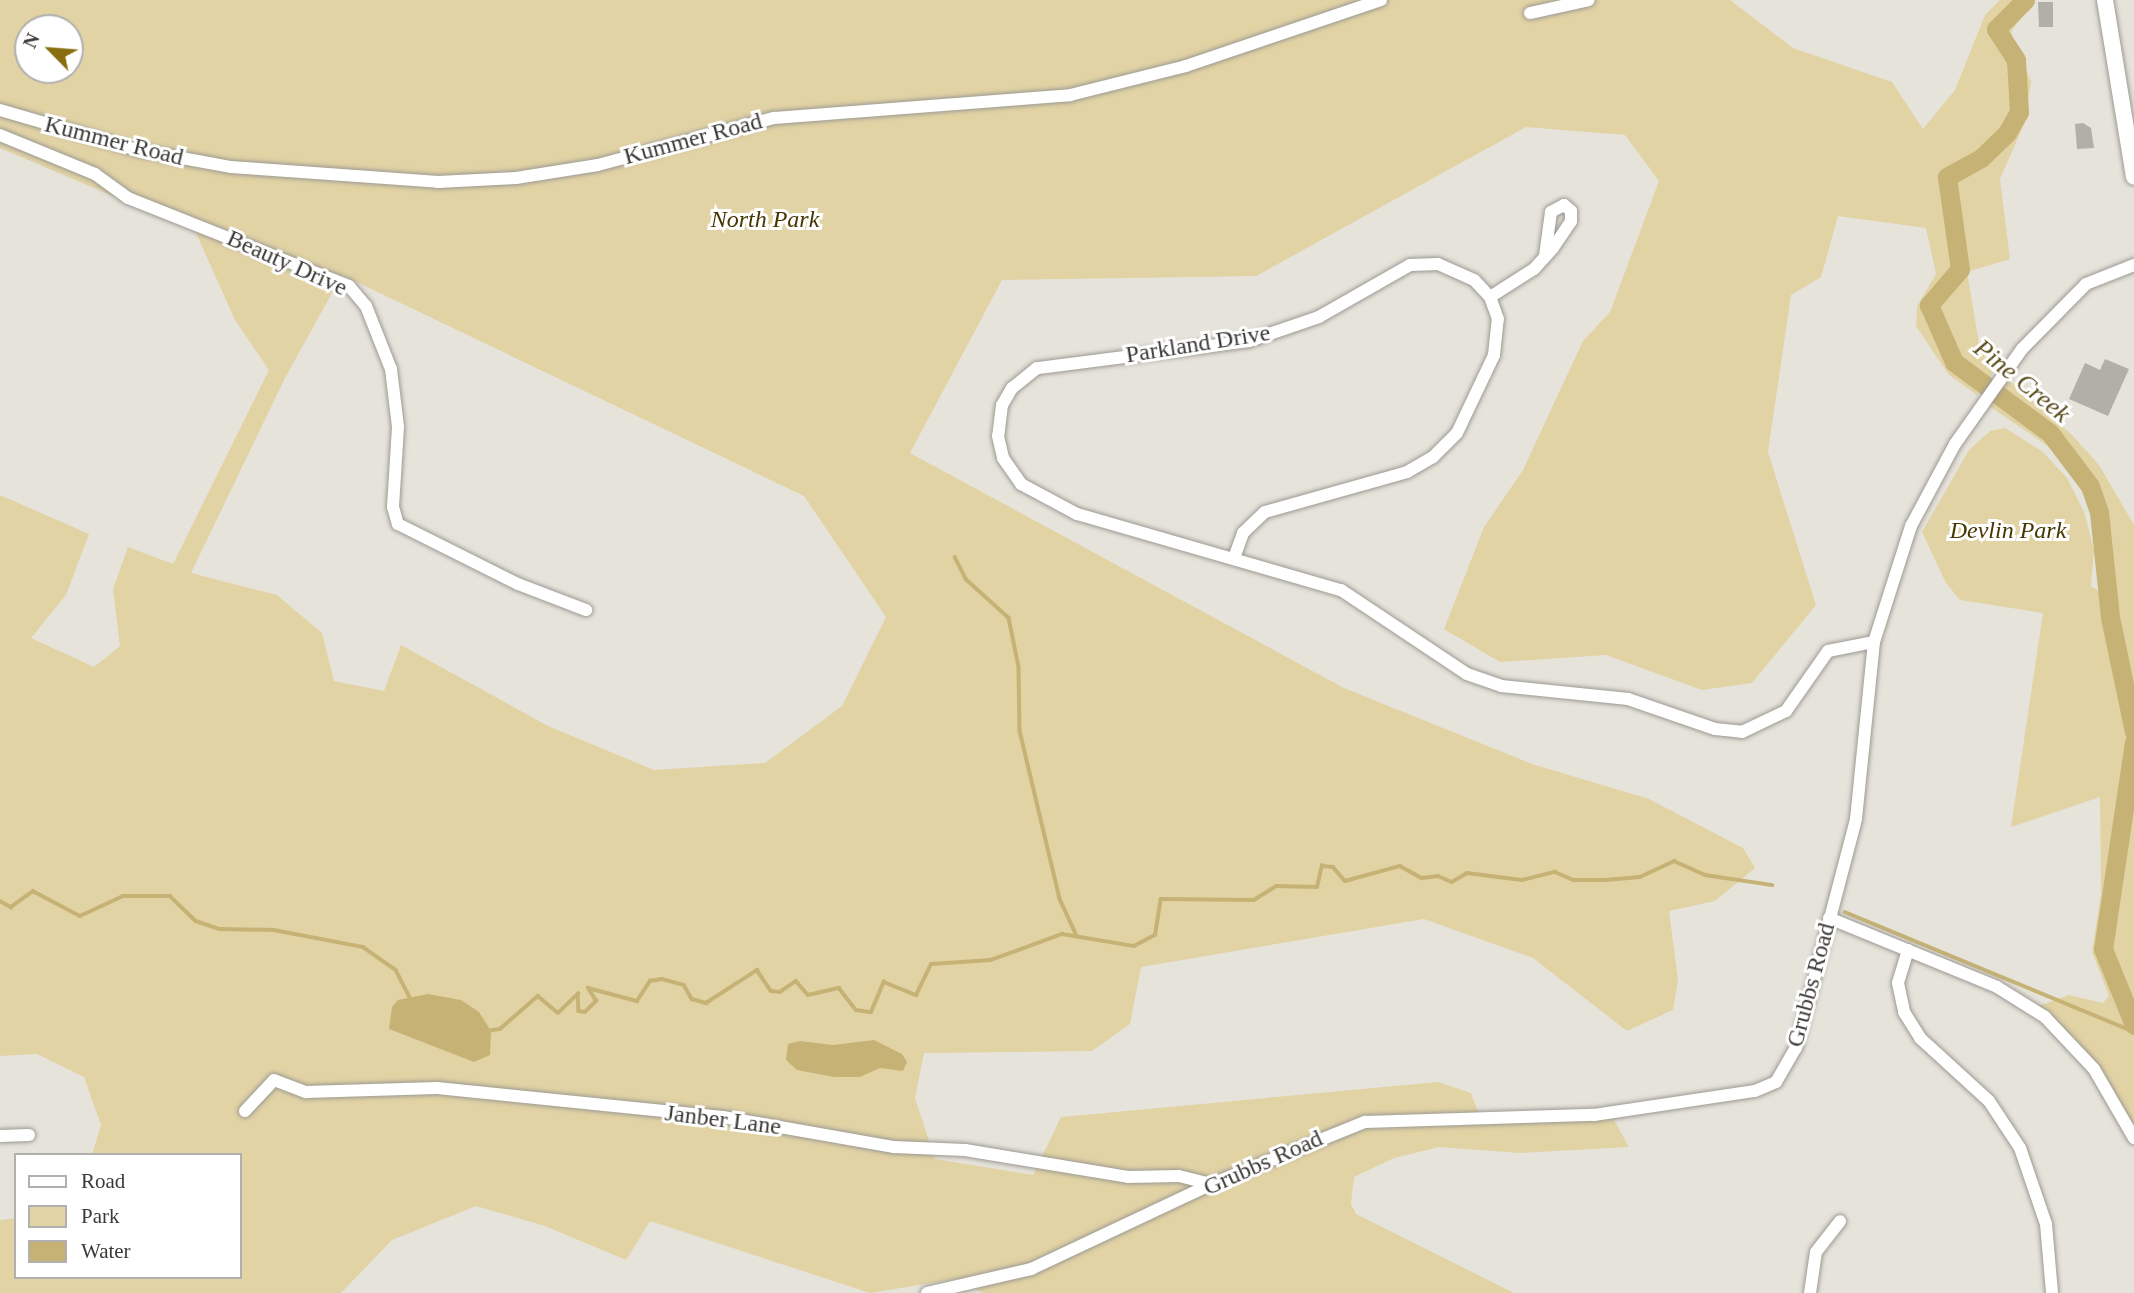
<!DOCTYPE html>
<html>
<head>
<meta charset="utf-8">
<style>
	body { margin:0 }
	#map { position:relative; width:2134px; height:1293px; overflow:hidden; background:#e6e3db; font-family:Georgia,serif }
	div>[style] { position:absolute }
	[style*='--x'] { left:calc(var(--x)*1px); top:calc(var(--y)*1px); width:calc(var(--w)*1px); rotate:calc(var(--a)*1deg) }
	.green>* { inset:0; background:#e2d3a5 }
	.water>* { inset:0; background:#c6b275 }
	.stream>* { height:3.5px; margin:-1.75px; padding:0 1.75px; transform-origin:1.75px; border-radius:1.75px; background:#c6b275 }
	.river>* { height:19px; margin:-9.5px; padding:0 9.5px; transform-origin:9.5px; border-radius:9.5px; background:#c6b275 }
	.building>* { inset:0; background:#b1afa7 }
	.roads { filter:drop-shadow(0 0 2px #9c9a92) drop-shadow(0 0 2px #9c9a92) }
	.minor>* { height:12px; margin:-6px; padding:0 6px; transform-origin:6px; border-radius:6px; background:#fff }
	.major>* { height:16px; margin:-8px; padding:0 8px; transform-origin:8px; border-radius:8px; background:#fff }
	span { translate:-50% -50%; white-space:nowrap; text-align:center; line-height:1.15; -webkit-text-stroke:6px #fff; paint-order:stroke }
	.street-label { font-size:24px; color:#3b3a37 }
	.park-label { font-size:24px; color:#453602; font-style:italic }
	.water-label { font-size:26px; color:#594a1a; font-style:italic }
	.legend { position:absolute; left:14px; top:1153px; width:228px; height:126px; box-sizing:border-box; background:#fff; border:2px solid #b1b0af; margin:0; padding:9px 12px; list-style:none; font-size:21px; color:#3b3a37 }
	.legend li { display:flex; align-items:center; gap:14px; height:35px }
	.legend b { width:35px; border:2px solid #b1b0af }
	.north { position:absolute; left:14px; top:14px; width:70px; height:70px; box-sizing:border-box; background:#fff; border:2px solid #b1b0af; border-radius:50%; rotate:295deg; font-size:19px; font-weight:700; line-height:28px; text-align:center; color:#3b3a37 }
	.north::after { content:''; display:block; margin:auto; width:24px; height:32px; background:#886e0f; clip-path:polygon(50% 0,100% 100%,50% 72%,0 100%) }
</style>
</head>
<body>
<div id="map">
	<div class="green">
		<div style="clip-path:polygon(evenodd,0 0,1730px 0,1793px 48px,1892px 82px,1923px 129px,1955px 90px,1985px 15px,2000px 0,2034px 0,2011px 32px,2031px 82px,2024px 124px,2000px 179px,2010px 259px,1967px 272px,1980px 349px,1995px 370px,1977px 395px,1948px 374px,1916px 326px,1917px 306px,1936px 274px,1926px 228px,1838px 216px,1821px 277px,1791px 295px,1768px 452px,1816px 605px,1752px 683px,1702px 690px,1606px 655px,1500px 662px,1444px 629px,1484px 527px,1523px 470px,1583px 341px,1610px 312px,1659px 181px,1625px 135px,1526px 127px,1256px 276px,1002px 280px,910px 453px,1344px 688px,1532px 764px,1649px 799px,1743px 848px,1755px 868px,1715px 901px,1669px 911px,1678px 980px,1673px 1010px,1627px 1031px,1533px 958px,1424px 919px,1141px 967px,1130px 1024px,1092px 1051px,924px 1053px,915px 1098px,935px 1159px,1033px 1175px,1061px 1117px,1438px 1082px,1471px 1093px,1480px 1117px,1610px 1113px,1629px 1147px,1520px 1153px,1439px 1147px,1394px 1158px,1354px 1177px,1351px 1204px,1356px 1214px,1514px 1293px,983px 1293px,956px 1279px,870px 1293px,650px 1221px,626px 1260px,545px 1226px,476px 1206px,392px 1240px,341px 1293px,0 1293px,0 1220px,16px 1218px,16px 1277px,240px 1277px,240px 1155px,92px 1155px,101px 1125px,84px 1077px,37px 1054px,0 1056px,0 495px,89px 534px,66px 595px,31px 638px,94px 667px,120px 646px,113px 589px,128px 547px,173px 564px,269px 370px,235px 320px,195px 231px,0 148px,0 0,28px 28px,70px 28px,70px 70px,28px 70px,28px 28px,0 0,342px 275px,804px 496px,886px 617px,842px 706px,765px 763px,654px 770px,548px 726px,401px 645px,384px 691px,334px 681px,322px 633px,277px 595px,191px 573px,285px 378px,342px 275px)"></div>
		<div style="clip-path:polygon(2008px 380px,2072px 435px,2099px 465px,2134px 525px,2134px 1138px,2105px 1088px,2033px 1008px,2069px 995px,2103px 1003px,2109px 996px,2092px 952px,2101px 894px,2100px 797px,2011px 827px,2043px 613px,1960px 600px,1946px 583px,1922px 532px,1969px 450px,1990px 431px,2005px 428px,2043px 452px,2067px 478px,2084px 512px,2094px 550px,2091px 586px,2100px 592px,2103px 533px,2090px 489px,2064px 457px,1989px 406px)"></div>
	</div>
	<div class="water">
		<div style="clip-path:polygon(428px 994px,461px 1000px,479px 1012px,491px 1031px,490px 1055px,474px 1062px,389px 1029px,392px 1007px,398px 1000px)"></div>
		<div style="clip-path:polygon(874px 1040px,902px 1054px,907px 1062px,903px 1071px,880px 1068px,860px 1077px,834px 1077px,797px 1070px,786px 1060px,788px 1044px,800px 1041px,833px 1045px)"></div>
	</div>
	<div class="stream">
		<div style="--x:955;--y:557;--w:25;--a:63"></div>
		<div style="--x:966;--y:579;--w:58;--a:42.2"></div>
		<div style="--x:1009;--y:618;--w:50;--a:78.5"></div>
		<div style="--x:1019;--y:667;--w:64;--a:89.1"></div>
		<div style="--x:1020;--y:731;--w:173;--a:76.6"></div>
		<div style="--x:1060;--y:899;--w:41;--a:65.3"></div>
		<div style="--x:0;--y:901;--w:13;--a:29"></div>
		<div style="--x:11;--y:907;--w:27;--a:-36"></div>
		<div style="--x:33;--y:891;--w:53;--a:28"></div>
		<div style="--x:80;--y:916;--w:47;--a:-24.9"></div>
		<div style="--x:123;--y:896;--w:47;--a:0"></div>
		<div style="--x:170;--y:896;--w:36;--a:44"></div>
		<div style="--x:196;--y:921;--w:24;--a:19"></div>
		<div style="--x:219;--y:929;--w:55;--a:1"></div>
		<div style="--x:274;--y:930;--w:91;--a:10.8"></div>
		<div style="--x:363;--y:947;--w:40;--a:34.9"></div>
		<div style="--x:396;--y:970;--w:33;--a:63"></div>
		<div style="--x:1845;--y:912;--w:313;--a:22.5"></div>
		<div style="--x:487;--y:1031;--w:13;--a:-9"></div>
		<div style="--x:500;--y:1029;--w:50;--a:-41"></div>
		<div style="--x:538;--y:996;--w:26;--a:40"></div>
		<div style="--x:558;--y:1013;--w:28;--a:-44"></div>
		<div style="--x:578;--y:994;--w:17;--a:87"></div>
		<div style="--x:579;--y:1011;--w:6;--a:9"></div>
		<div style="--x:585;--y:1012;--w:16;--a:-45"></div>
		<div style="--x:596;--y:1001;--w:15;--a:-122"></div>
		<div style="--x:588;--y:988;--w:51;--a:14.9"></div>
		<div style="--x:637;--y:1001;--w:24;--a:-57"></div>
		<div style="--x:650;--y:981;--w:12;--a:-9"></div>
		<div style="--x:662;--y:979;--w:23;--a:15"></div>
		<div style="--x:684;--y:985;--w:16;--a:60"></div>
		<div style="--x:692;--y:999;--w:15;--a:16"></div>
		<div style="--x:706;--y:1003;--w:61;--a:-32.9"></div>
		<div style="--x:757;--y:970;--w:25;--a:56"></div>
		<div style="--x:771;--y:991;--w:9;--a:6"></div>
		<div style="--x:780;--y:992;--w:19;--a:-35"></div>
		<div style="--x:796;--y:981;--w:18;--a:49"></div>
		<div style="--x:808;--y:995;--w:32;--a:-13"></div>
		<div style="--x:839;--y:988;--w:28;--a:52"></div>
		<div style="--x:856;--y:1010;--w:15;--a:8"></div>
		<div style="--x:871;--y:1012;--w:33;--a:-67"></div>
		<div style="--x:884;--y:982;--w:35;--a:22"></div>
		<div style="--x:916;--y:995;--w:34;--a:-64"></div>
		<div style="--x:931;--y:964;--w:60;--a:-3.8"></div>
		<div style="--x:991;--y:960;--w:76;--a:-20.1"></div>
		<div style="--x:1062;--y:934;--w:73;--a:9.5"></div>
		<div style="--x:1134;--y:946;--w:24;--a:-28"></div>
		<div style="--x:1155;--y:935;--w:36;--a:-81"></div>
		<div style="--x:1161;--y:899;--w:93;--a:0.6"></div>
		<div style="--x:1254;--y:900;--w:26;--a:-32"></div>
		<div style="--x:1276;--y:886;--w:41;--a:1.4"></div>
		<div style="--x:1317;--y:887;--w:22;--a:-77"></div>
		<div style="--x:1322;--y:866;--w:11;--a:5"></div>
		<div style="--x:1333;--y:867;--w:18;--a:49"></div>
		<div style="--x:1345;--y:881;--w:57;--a:-15.3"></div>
		<div style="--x:1400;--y:866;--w:25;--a:29"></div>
		<div style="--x:1422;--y:878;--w:16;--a:-7"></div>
		<div style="--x:1438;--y:876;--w:15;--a:23"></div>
		<div style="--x:1452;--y:882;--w:17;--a:-31"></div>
		<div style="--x:1467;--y:873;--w:55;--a:7.3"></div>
		<div style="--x:1522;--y:880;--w:34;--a:-14"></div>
		<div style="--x:1555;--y:872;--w:21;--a:23"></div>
		<div style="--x:1574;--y:880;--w:31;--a:0"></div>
		<div style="--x:1605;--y:880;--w:35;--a:-5"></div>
		<div style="--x:1640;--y:877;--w:38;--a:-25"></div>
		<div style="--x:1674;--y:861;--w:34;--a:24"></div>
		<div style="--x:1705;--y:875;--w:68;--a:8.5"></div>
	</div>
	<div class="river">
		<div style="--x:2025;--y:0;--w:41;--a:135"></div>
		<div style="--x:1996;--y:29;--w:37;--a:57"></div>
		<div style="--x:2016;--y:60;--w:52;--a:86.7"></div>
		<div style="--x:2019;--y:112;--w:24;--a:120"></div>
		<div style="--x:2007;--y:133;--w:36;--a:136"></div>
		<div style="--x:1981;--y:158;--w:39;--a:151"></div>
		<div style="--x:1947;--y:177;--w:93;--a:82"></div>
		<div style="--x:1960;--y:269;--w:48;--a:130.7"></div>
		<div style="--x:1929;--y:305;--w:62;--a:66.3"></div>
		<div style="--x:1954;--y:362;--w:119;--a:36.5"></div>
		<div style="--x:2050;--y:433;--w:66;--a:53"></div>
		<div style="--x:2090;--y:486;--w:28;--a:71"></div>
		<div style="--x:2099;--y:512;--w:106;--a:84"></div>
		<div style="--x:2110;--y:617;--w:117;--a:78.2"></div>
		<div style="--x:2134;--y:742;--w:209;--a:98.5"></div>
		<div style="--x:2103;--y:949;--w:82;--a:67.8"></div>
	</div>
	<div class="building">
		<div style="clip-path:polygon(2038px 2px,2053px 2px,2053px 27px,2039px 27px)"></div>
		<div style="clip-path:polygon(2083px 123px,2091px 128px,2094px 148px,2077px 149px,2075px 124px)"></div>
		<div style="clip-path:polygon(2105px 359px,2129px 369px,2108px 416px,2069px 399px,2085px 363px,2100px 370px)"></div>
	</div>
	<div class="roads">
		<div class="minor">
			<div style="--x:1530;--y:13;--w:60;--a:-12.4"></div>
			<div style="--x:0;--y:110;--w:144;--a:16.2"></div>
			<div style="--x:138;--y:150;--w:95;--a:10.4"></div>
			<div style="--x:231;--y:167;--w:208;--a:4.1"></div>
			<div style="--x:438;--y:182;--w:78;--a:-2.9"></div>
			<div style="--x:516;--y:178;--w:83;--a:-9"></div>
			<div style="--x:598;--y:165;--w:182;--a:-15"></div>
			<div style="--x:774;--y:118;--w:297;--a:-4.4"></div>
			<div style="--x:1070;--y:95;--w:120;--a:-14"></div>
			<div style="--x:1186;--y:66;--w:206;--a:-18.7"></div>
			<div style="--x:0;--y:135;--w:103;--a:22.3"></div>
			<div style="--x:95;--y:174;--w:41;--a:36"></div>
			<div style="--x:128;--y:198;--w:238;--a:21.7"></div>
			<div style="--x:349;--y:286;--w:26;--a:50"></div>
			<div style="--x:366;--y:306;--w:68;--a:68.4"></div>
			<div style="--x:391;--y:369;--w:58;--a:83.1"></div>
			<div style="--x:398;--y:427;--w:80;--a:93.6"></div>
			<div style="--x:393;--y:507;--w:18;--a:74"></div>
			<div style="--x:398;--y:524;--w:134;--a:26.6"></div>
			<div style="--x:518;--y:584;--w:73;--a:20.9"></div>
			<div style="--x:1490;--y:297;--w:52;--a:-32.5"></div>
			<div style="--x:1534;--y:269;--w:28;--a:-48"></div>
			<div style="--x:1553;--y:248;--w:32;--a:-56"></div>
			<div style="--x:1571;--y:221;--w:10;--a:-90"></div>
			<div style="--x:1571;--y:211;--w:9;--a:-139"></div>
			<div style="--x:1564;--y:205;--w:15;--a:152"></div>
			<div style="--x:1551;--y:212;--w:44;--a:97.8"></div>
			<div style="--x:1234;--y:558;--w:27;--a:-70"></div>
			<div style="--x:1243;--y:533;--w:30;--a:-44"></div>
			<div style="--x:1265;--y:512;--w:148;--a:-15.7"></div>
			<div style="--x:1407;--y:472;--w:30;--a:-30"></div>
			<div style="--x:1433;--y:457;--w:34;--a:-45"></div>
			<div style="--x:1457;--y:433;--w:86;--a:-64.6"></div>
			<div style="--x:1494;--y:355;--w:36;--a:-84"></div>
			<div style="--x:1498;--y:319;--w:23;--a:-110"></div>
			<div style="--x:1490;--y:297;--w:23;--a:-133"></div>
			<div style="--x:1474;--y:280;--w:39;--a:-156"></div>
			<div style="--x:1438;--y:264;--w:28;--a:178"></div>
			<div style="--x:1410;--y:265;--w:105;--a:150.3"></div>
			<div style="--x:1319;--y:317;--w:74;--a:161.1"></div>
			<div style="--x:1249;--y:341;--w:214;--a:172.7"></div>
			<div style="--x:1037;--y:368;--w:32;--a:141"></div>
			<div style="--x:1012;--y:388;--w:20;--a:120"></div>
			<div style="--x:1002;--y:405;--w:31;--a:97"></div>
			<div style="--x:998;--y:436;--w:23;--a:77"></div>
			<div style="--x:1003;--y:458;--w:32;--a:55"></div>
			<div style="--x:1021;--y:484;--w:64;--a:28.2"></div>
			<div style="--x:1077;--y:514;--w:275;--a:16.1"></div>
			<div style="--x:1341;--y:590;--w:151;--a:33.7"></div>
			<div style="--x:1467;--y:674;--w:36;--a:19"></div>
			<div style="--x:1501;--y:686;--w:128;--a:5.8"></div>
			<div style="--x:1628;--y:699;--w:92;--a:19"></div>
			<div style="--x:1715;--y:729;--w:27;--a:6"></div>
			<div style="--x:1742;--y:732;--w:49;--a:-25.5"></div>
			<div style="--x:1786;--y:711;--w:73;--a:-55"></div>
			<div style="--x:1828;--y:651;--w:47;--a:-11.1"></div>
			<div style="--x:1829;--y:918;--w:182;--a:22.3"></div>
			<div style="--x:1997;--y:987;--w:57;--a:32"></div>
			<div style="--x:2045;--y:1017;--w:71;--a:46.7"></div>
			<div style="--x:2094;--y:1069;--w:80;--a:59.9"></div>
			<div style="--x:1908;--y:950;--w:34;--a:107"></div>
			<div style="--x:1898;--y:983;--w:30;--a:78"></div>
			<div style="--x:1904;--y:1012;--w:31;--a:58"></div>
			<div style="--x:1920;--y:1038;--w:93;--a:42.4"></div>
			<div style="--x:1989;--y:1101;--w:56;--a:56.6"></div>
			<div style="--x:2020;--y:1148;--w:80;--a:71.1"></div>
			<div style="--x:2046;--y:1224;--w:69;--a:85"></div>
			<div style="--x:245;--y:1111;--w:42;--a:-46.9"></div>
			<div style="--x:274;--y:1080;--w:34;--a:21"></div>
			<div style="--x:306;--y:1092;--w:131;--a:-1.7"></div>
			<div style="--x:437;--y:1088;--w:287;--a:5.8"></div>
			<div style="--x:723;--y:1117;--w:174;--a:10"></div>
			<div style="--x:894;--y:1147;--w:71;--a:2.4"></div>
			<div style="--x:965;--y:1150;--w:165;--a:9.4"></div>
			<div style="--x:1128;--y:1177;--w:51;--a:-1.1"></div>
			<div style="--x:1179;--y:1176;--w:34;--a:14"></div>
			<div style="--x:0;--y:1136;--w:29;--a:-2"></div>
			<div style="--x:927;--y:1293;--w:107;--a:-13"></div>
			<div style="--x:1031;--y:1269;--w:200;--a:-25.2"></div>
			<div style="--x:1212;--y:1184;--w:165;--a:-22.1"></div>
			<div style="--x:1365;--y:1122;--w:229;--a:-1.8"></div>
			<div style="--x:1594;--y:1115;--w:163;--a:-8.5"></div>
			<div style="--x:1755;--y:1091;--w:23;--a:-23"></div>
			<div style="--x:1776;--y:1082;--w:39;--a:-60"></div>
			<div style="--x:1796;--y:1048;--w:237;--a:-75.3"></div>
			<div style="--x:1856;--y:819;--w:178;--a:-84.2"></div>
			<div style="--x:1874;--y:642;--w:122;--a:-72.3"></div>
			<div style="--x:1911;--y:526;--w:93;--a:-61.8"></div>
			<div style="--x:1955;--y:444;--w:116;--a:-54.8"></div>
			<div style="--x:2022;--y:349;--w:91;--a:-45.4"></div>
			<div style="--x:2086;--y:284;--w:52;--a:-21.6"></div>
			<div style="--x:1810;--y:1293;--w:41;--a:-81.7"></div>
			<div style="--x:1816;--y:1252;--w:39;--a:-52"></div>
		</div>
		<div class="major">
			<div style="--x:2105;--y:0;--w:179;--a:80.7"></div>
		</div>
	</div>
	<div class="street-label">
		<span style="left:693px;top:139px;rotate:-15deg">Kummer Road</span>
		<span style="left:114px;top:141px;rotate:14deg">Kummer Road</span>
		<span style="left:287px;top:263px;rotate:24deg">Beauty Drive</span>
		<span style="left:1198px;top:344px;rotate:-9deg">Parkland Drive</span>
		<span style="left:1811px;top:985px;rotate:-75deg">Grubbs Road</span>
		<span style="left:723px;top:1120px;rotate:7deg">Janber Lane</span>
		<span style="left:1263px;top:1163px;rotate:-24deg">Grubbs Road</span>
	</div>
	<div class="park-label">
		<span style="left:765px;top:220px">North Park</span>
		<span style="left:2008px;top:531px">Devlin Park</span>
	</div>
	<div class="water-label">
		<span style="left:2022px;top:381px;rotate:39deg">Pine Creek</span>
	</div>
	<ul class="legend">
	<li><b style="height:9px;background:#fff"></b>Road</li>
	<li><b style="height:19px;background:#e2d3a5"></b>Park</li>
	<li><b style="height:19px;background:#c6b275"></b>Water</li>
	</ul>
	<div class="north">N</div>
</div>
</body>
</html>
